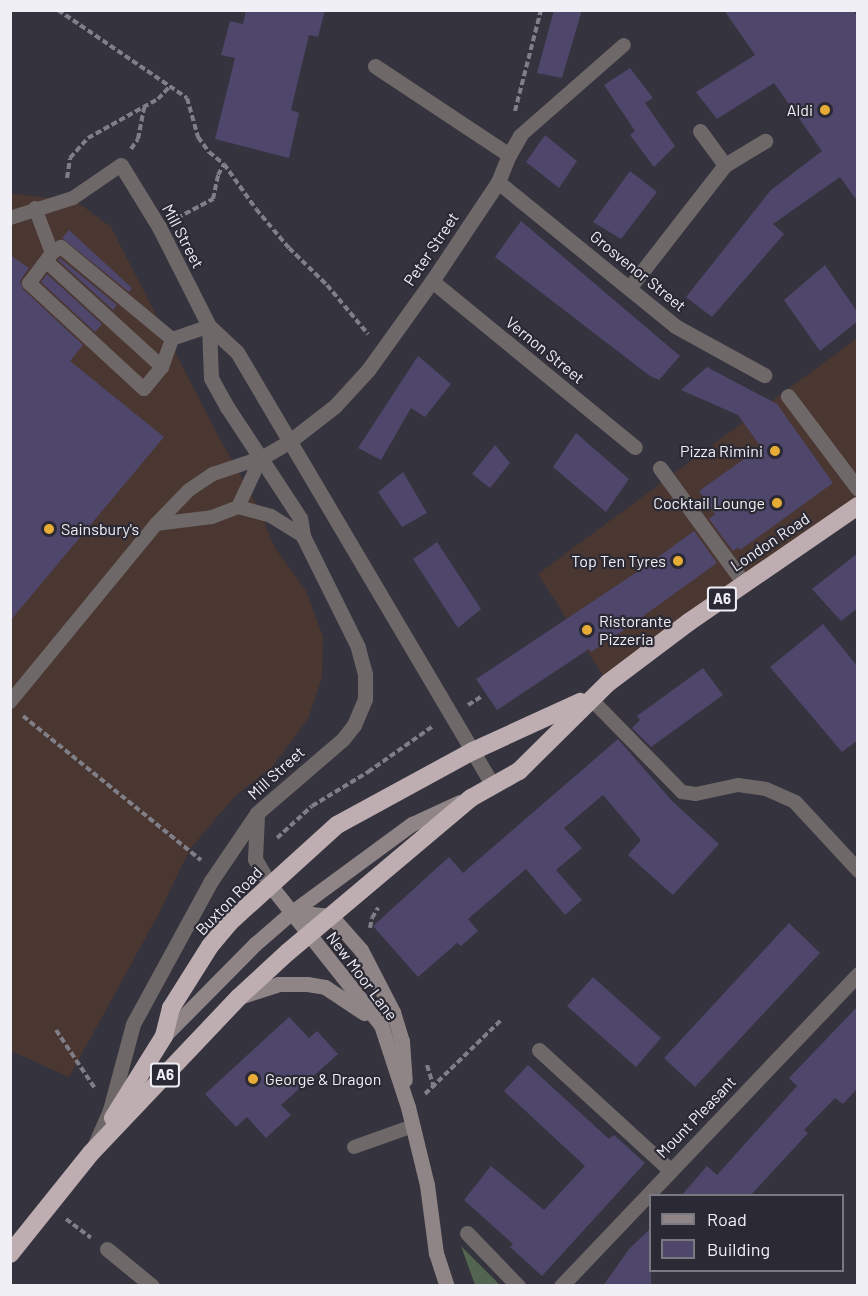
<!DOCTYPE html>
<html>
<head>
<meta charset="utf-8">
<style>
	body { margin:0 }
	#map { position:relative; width:868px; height:1296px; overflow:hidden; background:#35333d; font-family:Barlow,sans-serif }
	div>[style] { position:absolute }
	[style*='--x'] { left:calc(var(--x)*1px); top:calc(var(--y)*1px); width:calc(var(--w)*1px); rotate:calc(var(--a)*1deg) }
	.commercial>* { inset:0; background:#4a3731 }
	.green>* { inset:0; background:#516550 }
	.building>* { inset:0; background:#4f466c }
	.path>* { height:4px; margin-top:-2px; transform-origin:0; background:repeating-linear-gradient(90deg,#807e87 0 6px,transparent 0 9px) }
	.lane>* { height:14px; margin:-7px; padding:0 7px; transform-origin:7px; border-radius:7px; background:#6f6869 }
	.street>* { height:15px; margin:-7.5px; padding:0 7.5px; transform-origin:7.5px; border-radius:7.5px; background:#6f6869 }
	.secondary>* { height:15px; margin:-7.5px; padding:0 7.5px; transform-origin:7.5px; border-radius:7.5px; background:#8f8586 }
	.highway>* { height:18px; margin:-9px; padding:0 9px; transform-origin:9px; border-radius:9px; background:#beaeb1 }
	.dots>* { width:16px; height:16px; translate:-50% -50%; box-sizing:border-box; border:3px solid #2b2933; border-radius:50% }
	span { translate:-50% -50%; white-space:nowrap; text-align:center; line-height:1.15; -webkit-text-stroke:4.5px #2b2933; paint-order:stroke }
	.shield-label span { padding:2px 4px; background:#2b2933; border:2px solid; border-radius:4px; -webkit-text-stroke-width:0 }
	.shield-label { font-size:15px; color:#f1eff6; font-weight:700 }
	.poi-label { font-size:16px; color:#f1eff6 }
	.right { translate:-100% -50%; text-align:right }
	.left { translate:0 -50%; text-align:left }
	.street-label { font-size:16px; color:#f1eff6 }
	.frame { position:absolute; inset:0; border:12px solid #f1eff6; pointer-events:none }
	.legend { position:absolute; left:649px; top:1194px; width:195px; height:78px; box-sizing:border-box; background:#2b2933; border:2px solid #7a7881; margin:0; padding:8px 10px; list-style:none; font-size:18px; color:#f1eff6 }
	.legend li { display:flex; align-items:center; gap:12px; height:30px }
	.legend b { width:30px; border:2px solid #7a7881 }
</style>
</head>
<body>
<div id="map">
	<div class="commercial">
		<div style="clip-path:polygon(10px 193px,77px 202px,111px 227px,217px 434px,258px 507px,275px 548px,306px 591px,323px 637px,322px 677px,308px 719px,272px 767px,235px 796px,190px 849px,158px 915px,69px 1077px,11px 1051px)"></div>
		<div style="clip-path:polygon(857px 338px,857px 506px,608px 683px,538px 574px)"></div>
	</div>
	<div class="green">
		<div style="clip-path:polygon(461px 1246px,500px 1285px,475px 1285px)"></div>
	</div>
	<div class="building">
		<div style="clip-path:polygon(246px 10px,325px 10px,318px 37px,309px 35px,291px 110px,299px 113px,289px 158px,215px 139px,235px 58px,221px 55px,230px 21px,243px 24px)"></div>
		<div style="clip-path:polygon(554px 10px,582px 10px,562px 78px,537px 73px)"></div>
		<div style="clip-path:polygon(724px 10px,853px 10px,858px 18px,858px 202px,840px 177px,773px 224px,784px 234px,712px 317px,686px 297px,771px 190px,822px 151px,774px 83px,717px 119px,696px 92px,755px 55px)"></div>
		<div style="clip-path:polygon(630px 68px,653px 98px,645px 103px,675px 146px,654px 167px,630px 135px,635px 131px,604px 85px)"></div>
		<div style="clip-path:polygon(545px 135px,577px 161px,559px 188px,526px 162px)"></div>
		<div style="clip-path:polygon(630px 171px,657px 192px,621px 239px,593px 222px)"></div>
		<div style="clip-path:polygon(521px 221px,680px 356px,659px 380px,650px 376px,495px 257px)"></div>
		<div style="clip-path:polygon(69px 230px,132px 288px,129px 292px,62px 238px)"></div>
		<div style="clip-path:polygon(10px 255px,29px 268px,20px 281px,23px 289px,83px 345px,70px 361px,164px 437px,10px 621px)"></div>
		<div style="clip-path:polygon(60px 258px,117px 305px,113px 310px,58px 260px)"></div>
		<div style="clip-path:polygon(825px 265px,858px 313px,858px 321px,820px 351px,784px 300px)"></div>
		<div style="clip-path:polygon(47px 274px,102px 324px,95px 332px,41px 282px)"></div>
		<div style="clip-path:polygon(418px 356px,451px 384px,425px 417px,411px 408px,381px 460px,358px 448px)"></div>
		<div style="clip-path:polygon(707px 367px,777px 404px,833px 483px,740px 550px,738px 547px,733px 551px,709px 519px,715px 514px,699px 491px,761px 447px,738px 415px,681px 390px)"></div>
		<div style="clip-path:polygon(576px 433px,629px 479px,606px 512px,553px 467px)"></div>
		<div style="clip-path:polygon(495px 445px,510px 463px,490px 488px,472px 474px)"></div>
		<div style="clip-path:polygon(403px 472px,427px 513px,402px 527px,378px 492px)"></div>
		<div style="clip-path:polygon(694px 531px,717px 563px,621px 632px,591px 652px,589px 649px,497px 710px,476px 679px,646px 566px)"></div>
		<div style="clip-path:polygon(437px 542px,481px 609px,458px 628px,413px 559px)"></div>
		<div style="clip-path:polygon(858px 553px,858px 608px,841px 621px,812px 589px)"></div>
		<div style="clip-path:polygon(823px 624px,858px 667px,858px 740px,842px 752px,770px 667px)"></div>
		<div style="clip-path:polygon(703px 668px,723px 695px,651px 747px,632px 728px,640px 720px,637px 716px)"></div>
		<div style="clip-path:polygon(618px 739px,672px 801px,719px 844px,673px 895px,628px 855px,641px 840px,603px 795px,564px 828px,582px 848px,556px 870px,582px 900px,565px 915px,526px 869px,468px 919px,478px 931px,461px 946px,457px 943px,418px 977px,373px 926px,449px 857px,463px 873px)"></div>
		<div style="clip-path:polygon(789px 923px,820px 953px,695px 1087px,664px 1058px)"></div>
		<div style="clip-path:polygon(593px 977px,661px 1038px,636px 1067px,567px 1006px)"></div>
		<div style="clip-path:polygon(858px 1006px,858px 1088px,843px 1104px,835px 1098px,804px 1130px,808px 1133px,750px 1196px,681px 1196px,707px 1166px,717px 1175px,797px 1086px,789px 1078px)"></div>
		<div style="clip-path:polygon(289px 1017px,309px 1038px,317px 1031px,338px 1054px,281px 1105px,291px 1115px,266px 1138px,247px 1117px,236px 1127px,205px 1094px)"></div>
		<div style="clip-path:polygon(528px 1065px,609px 1139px,614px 1135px,645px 1163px,542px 1276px,510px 1247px,513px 1244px,464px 1200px,491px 1166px,544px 1210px,585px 1166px,504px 1091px)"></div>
		<div style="clip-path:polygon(651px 1228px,651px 1286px,603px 1286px,629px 1249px)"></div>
	</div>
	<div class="path">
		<div style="--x:58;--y:10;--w:156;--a:34.3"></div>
		<div style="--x:187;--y:98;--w:41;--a:74.2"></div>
		<div style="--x:198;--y:137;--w:19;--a:54"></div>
		<div style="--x:209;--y:152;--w:19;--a:39"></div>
		<div style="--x:224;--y:164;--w:55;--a:54.6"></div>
		<div style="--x:256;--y:209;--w:51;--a:49.8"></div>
		<div style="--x:289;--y:248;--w:53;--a:44.2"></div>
		<div style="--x:327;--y:285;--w:64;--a:50.1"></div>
		<div style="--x:515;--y:111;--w:104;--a:-75.6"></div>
		<div style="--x:131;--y:149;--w:12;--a:-55"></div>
		<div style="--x:138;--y:139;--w:32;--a:-79"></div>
		<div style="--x:67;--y:178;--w:20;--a:-81"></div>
		<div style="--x:70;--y:158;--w:27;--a:-48"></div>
		<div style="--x:88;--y:138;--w:80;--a:-29.1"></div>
		<div style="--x:158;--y:99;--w:18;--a:-47"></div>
		<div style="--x:177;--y:218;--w:41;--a:-27.8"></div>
		<div style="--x:213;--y:199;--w:25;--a:-78"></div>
		<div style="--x:218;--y:175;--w:13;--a:-61"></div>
		<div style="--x:468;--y:705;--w:15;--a:-32"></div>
		<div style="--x:23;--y:716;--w:229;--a:39"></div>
		<div style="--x:277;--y:838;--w:47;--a:-42.4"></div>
		<div style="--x:312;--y:806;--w:66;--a:-31.3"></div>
		<div style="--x:368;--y:772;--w:80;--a:-35.3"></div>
		<div style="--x:370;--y:928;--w:10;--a:-79"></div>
		<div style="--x:372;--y:918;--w:12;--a:-59"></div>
		<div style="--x:56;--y:1030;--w:69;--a:56.3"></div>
		<div style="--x:427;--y:1065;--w:24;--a:73"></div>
		<div style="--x:425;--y:1094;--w:106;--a:-44.2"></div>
		<div style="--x:66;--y:1219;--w:31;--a:37"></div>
	</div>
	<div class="lane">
		<div style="--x:520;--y:136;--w:138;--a:-41.2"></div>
		<div style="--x:35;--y:208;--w:48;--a:69.3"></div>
		<div style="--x:52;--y:253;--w:11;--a:-34"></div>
		<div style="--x:61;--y:247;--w:144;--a:39.7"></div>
		<div style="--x:172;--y:339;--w:39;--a:-19"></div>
		<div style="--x:10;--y:218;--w:66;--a:-17.6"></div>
		<div style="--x:73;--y:198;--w:58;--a:-34.5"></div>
		<div style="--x:52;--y:253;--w:38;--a:127"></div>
		<div style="--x:29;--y:283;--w:156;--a:42.7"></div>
		<div style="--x:144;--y:389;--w:28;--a:-51"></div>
		<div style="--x:162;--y:367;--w:30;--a:-70"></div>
		<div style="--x:47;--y:262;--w:156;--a:42.4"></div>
		<div style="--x:238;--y:507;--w:34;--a:15"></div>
		<div style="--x:271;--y:516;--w:38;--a:32"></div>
		<div style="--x:156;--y:524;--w:56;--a:-7.1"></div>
		<div style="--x:212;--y:517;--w:28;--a:-21"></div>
		<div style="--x:238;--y:507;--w:54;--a:-64.9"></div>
		<div style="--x:590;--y:698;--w:132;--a:45.6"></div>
		<div style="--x:682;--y:792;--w:14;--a:8"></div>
		<div style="--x:696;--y:794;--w:43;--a:-12.1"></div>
		<div style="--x:738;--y:785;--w:28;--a:8"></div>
		<div style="--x:766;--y:789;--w:32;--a:24"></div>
		<div style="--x:10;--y:702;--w:230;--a:-50.6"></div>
		<div style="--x:156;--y:524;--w:47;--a:-45.9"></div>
		<div style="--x:189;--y:490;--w:29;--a:-34"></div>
		<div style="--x:213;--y:474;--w:51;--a:-18.4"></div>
		<div style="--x:354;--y:1147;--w:63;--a:-19.6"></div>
	</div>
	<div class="street">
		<div style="--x:375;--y:66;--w:161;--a:33.6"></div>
		<div style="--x:700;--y:131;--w:42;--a:53.7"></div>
		<div style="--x:121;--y:165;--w:73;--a:58.5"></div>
		<div style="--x:159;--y:227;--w:111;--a:63.2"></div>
		<div style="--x:209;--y:326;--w:38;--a:43"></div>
		<div style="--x:237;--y:352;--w:502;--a:59.45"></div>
		<div style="--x:498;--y:182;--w:228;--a:39.1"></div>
		<div style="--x:675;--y:326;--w:102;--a:28.8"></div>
		<div style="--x:432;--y:281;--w:262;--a:39.3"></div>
		<div style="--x:630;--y:287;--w:155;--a:-52.1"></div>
		<div style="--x:725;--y:165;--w:47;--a:-31"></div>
		<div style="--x:788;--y:396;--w:116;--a:53"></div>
		<div style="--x:261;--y:458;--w:34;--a:-30"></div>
		<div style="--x:290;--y:441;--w:57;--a:-37.9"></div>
		<div style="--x:335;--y:406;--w:49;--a:-47.5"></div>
		<div style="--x:368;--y:370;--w:110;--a:-54.3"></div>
		<div style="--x:432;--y:281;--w:119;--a:-56.3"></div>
		<div style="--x:498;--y:182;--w:29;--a:-68"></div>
		<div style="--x:509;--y:155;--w:22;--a:-60"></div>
		<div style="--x:660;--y:468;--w:142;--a:53.9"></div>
		<div style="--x:795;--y:802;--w:93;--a:47.2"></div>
		<div style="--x:257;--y:816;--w:43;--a:92.7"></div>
		<div style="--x:255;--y:859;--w:30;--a:60"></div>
		<div style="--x:539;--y:1050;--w:178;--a:42.5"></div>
		<div style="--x:94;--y:1147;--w:40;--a:-66.6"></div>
		<div style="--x:110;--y:1110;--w:89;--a:-75"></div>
		<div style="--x:133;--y:1024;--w:163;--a:-61.4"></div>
		<div style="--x:211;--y:881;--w:82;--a:-55.9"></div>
		<div style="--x:257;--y:813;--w:113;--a:-40.7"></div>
		<div style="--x:343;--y:739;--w:18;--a:-52"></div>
		<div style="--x:354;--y:725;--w:28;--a:-67"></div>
		<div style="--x:365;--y:699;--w:25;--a:-90"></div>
		<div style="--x:365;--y:674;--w:28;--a:-105"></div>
		<div style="--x:358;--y:647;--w:124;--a:-116.4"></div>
		<div style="--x:303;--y:536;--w:18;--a:-99"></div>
		<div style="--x:300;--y:518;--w:133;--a:-123.3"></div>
		<div style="--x:227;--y:407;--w:33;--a:-119"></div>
		<div style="--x:211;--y:378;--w:52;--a:-92.2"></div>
		<div style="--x:467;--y:1233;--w:74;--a:46.1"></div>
		<div style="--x:107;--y:1249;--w:58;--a:39.4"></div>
		<div style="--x:561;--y:1286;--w:431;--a:-46.4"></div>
	</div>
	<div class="secondary">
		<div style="--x:270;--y:885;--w:179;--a:51.6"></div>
		<div style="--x:381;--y:1025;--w:86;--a:71.8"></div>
		<div style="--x:408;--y:1107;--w:80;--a:76.3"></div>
		<div style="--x:427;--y:1185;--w:69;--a:82.5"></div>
		<div style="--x:436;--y:1253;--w:35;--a:72"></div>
		<div style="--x:292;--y:912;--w:39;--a:6"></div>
		<div style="--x:331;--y:916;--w:45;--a:48.6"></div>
		<div style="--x:361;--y:950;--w:70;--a:62.7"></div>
		<div style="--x:393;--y:1012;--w:30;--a:73"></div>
		<div style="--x:402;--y:1041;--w:39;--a:86"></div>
		<div style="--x:242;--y:996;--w:38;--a:-18"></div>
		<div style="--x:278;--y:984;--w:29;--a:0"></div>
		<div style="--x:307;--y:984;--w:18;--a:9"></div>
		<div style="--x:325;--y:987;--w:47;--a:33.7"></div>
		<div style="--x:164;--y:1036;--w:129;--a:-45.3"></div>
		<div style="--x:255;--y:944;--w:49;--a:-40.9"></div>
		<div style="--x:292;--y:912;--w:149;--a:-36.3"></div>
		<div style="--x:412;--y:824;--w:53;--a:-24.6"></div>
	</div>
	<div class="highway">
		<div style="--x:113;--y:1118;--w:97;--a:-58.1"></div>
		<div style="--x:164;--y:1036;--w:29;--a:-76"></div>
		<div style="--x:171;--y:1008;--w:73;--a:-57.8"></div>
		<div style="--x:210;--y:946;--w:31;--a:-50"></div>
		<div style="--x:230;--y:922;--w:144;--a:-42.2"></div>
		<div style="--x:337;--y:825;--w:155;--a:-28.6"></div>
		<div style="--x:473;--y:751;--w:118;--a:-24.6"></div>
		<div style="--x:10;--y:1254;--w:129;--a:-51.3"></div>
		<div style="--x:91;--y:1153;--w:215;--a:-46.5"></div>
		<div style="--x:239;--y:997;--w:67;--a:-42.6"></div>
		<div style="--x:288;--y:952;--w:239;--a:-40.1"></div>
		<div style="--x:471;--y:798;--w:55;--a:-29.4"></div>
		<div style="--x:519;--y:771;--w:125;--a:-44.7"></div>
		<div style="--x:608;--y:683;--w:101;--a:-37"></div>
		<div style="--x:689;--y:622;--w:205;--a:-34.5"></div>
	</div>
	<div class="dots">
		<div style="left:825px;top:110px;background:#e6ac36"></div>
		<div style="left:775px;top:451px;background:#e6ac36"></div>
		<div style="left:777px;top:503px;background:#e6ac36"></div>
		<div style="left:49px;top:529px;background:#e6ac36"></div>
		<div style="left:678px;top:561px;background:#e6ac36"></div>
		<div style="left:587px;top:630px;background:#e6ac36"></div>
		<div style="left:253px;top:1079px;background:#e6ac36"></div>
	</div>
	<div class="shield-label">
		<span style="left:722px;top:599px">A6</span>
		<span style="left:165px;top:1075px">A6</span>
	</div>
	<div class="poi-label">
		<span class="right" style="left:813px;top:110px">Aldi</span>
		<span class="right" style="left:763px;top:451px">Pizza Rimini</span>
		<span class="right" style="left:765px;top:503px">Cocktail Lounge</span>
		<span class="left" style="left:61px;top:529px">Sainsbury's</span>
		<span class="right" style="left:666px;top:561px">Top Ten Tyres</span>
		<span class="left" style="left:599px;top:630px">Ristorante<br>Pizzeria</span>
		<span class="left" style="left:265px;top:1079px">George &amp; Dragon</span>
	</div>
	<div class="street-label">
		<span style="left:183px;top:236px;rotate:62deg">Mill Street</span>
		<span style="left:431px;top:249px;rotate:-56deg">Peter Street</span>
		<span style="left:638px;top:271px;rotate:39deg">Grosvenor Street</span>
		<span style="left:545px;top:350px;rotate:39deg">Vernon Street</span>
		<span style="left:770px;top:542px;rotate:-34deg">London Road</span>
		<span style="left:276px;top:773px;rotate:-42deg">Mill Street</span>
		<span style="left:229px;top:901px;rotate:-46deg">Buxton Road</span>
		<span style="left:362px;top:976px;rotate:53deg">New Moor Lane</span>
		<span style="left:696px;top:1117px;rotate:-46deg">Mount Pleasant</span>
	</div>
	<div class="frame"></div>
	<ul class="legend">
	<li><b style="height:8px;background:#8f8586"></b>Road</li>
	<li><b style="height:16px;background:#4f466c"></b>Building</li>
	</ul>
</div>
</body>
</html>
